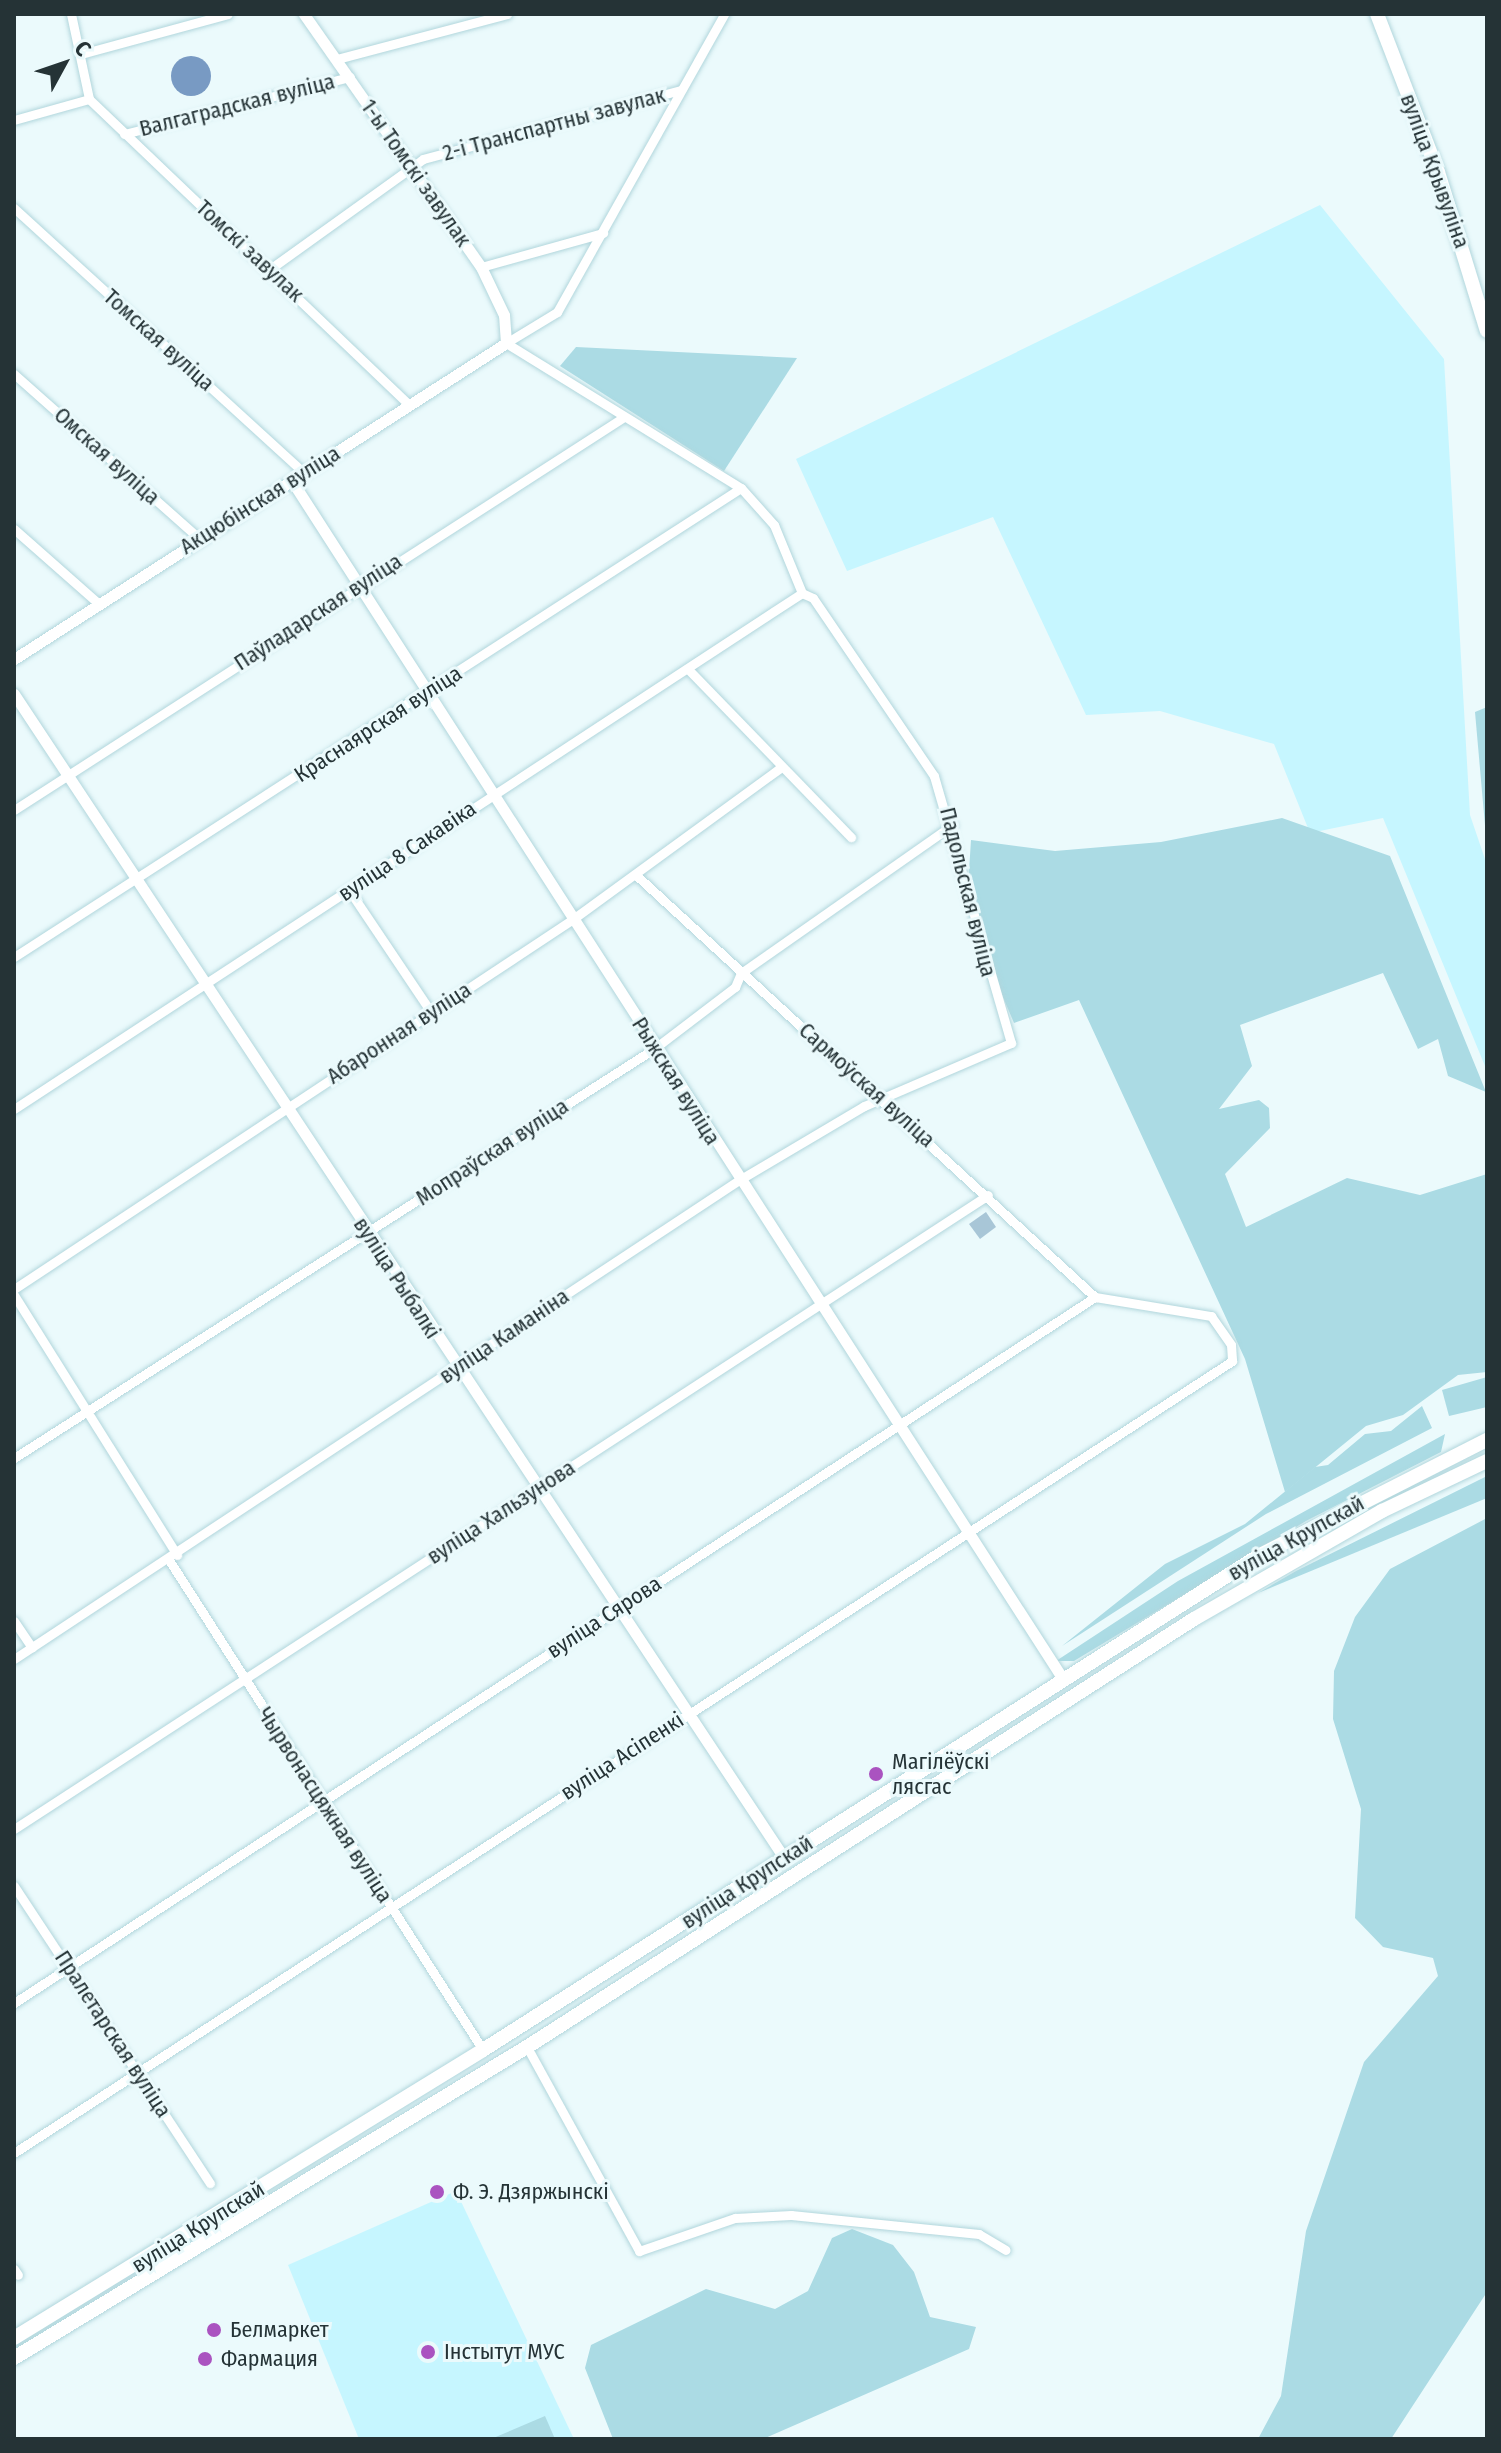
<!DOCTYPE html>
<html>
<head>
<meta charset="utf-8">
<style>
	body { margin:0 }
	#map { position:relative; width:1501px; height:2453px; overflow:hidden; background:#ebfafc; font-family:"Fira Sans Condensed",sans-serif }
	div>[style] { position:absolute }
	[style*='--x'] { left:calc(var(--x)*1px); top:calc(var(--y)*1px); width:calc(var(--w)*1px); rotate:calc(var(--a)*1deg) }
	.built>* { inset:0; background:#c6f6ff }
	.green>* { inset:0; background:#abdbe4 }
	.water>* { inset:0; background:#789ac3 }
	.round { border-radius:50% }
	.building>* { inset:0; background:#a8c6d7 }
	.roads { filter:drop-shadow(0 0 2px #b1d6dc) drop-shadow(0 0 2px #b1d6dc) }
	.minor>* { height:9px; margin:-4.5px; padding:0 4.5px; transform-origin:4.5px; border-radius:4.5px; background:#fff }
	.tertiary>* { height:11px; margin:-5.5px; padding:0 5.5px; transform-origin:5.5px; border-radius:5.5px; background:#fff }
	.secondary>* { height:14px; margin:-7px; padding:0 7px; transform-origin:7px; border-radius:7px; background:#fff }
	.primary>* { height:14px; margin:-7px; padding:0 7px; transform-origin:7px; border-radius:7px; background:#fff }
	.dots>* { width:22px; height:22px; translate:-50% -50%; box-sizing:border-box; border:4px solid #ebfafc; border-radius:50% }
	span { translate:-50% -50%; white-space:nowrap; text-align:center; line-height:1.15; -webkit-text-stroke:6px #ebfafc; paint-order:stroke }
	.street-label { font-size:22px; color:#253336 }
	.poi-label { font-size:22px; color:#253336 }
	.left { translate:0 -50%; text-align:left }
	.frame { position:absolute; inset:0; border:16px solid #253336; pointer-events:none }
	.north { position:absolute; left:24px; top:24px; width:80px; height:80px; -webkit-text-stroke:6px #ebfafc; paint-order:stroke; rotate:50deg; font-size:22px; font-weight:700; line-height:32px; text-align:center; color:#253336 }
	.north::after { content:''; display:block; margin:auto; width:28px; height:36px; background:#253336; clip-path:polygon(50% 0,100% 100%,50% 72%,0 100%) }
</style>
</head>
<body>
<div id="map">
	<div class="built">
		<div style="clip-path:polygon(1320px 205px,1444px 359px,1470px 815px,1487px 865px,1487px 1071px,1383px 818px,1310px 833px,1274px 744px,1160px 711px,1086px 715px,993px 517px,847px 571px,796px 459px)"></div>
		<div style="clip-path:polygon(456px 2191px,574px 2439px,359px 2439px,288px 2265px)"></div>
	</div>
	<div class="green">
		<div style="clip-path:polygon(576px 347px,797px 358px,724px 471px,560px 366px)"></div>
		<div style="clip-path:polygon(1487px 707px,1487px 848px,1475px 712px)"></div>
		<div style="clip-path:polygon(1282px 818px,1390px 856px,1486px 1092px,1448px 1076px,1438px 1039px,1418px 1049px,1383px 973px,1240px 1025px,1252px 1066px,1219px 1109px,1259px 1100px,1269px 1108px,1270px 1128px,1225px 1174px,1246px 1227px,1347px 1178px,1420px 1195px,1487px 1174px,1487px 1372px,1458px 1375px,1403px 1415px,1366px 1426px,1285px 1492px,1245px 1359px,1079px 1000px,1014px 1023px,972px 924px,969px 871px,971px 840px,1055px 851px,1161px 842px)"></div>
		<div style="clip-path:polygon(1487px 1377px,1487px 1407px,1449px 1416px,1442px 1390px)"></div>
		<div style="clip-path:polygon(1422px 1406px,1432px 1428px,1266px 1514px,1062px 1646px,1165px 1564px,1245px 1524px,1315px 1467px,1328px 1465px,1365px 1434px,1391px 1431px)"></div>
		<div style="clip-path:polygon(1445px 1434px,1441px 1452px,1306px 1521px,1074px 1661px,1056px 1661px,1178px 1581px)"></div>
		<div style="clip-path:polygon(1487px 1476px,1487px 1498px,1258px 1593px,1296px 1571px)"></div>
		<div style="clip-path:polygon(1487px 1518px,1487px 2292px,1391px 2439px,1258px 2439px,1281px 2396px,1306px 2231px,1364px 2062px,1438px 1976px,1433px 1958px,1383px 1947px,1355px 1918px,1361px 1809px,1333px 1719px,1334px 1671px,1355px 1617px,1390px 1569px)"></div>
		<div style="clip-path:polygon(852px 2229px,893px 2245px,914px 2272px,930px 2317px,976px 2327px,969px 2349px,763px 2439px,613px 2439px,585px 2368px,591px 2345px,706px 2289px,775px 2309px,808px 2291px,832px 2238px)"></div>
		<div style="clip-path:polygon(545px 2416px,555px 2439px,491px 2439px)"></div>
	</div>
	<div class="water">
		<div class="round" style="left:171px;top:56px;width:40px;height:40px"></div>
	</div>
	<div class="building">
		<div style="clip-path:polygon(986px 1212px,996px 1227px,980px 1239px,969px 1224px)"></div>
	</div>
	<div class="roads">
		<div class="minor">
			<div style="--x:71;--y:14;--w:87;--a:78"></div>
			<div style="--x:81;--y:54;--w:152;--a:-15.2"></div>
			<div style="--x:337;--y:59;--w:176;--a:-14.8"></div>
			<div style="--x:89;--y:99;--w:443;--a:43.7"></div>
			<div style="--x:14;--y:120;--w:78;--a:-15.6"></div>
			<div style="--x:124;--y:134;--w:233;--a:-14.2"></div>
			<div style="--x:14;--y:208;--w:393;--a:42.4"></div>
			<div style="--x:481;--y:267;--w:127;--a:-15.6"></div>
			<div style="--x:270;--y:269;--w:188;--a:-35.7"></div>
			<div style="--x:423;--y:159;--w:267;--a:-15"></div>
			<div style="--x:506;--y:343;--w:60;--a:-31.3"></div>
			<div style="--x:557;--y:312;--w:342;--a:-60.7"></div>
			<div style="--x:506;--y:343;--w:276;--a:31.7"></div>
			<div style="--x:741;--y:488;--w:50;--a:48.3"></div>
			<div style="--x:774;--y:525;--w:74;--a:67.6"></div>
			<div style="--x:14;--y:374;--w:249;--a:41.6"></div>
			<div style="--x:14;--y:529;--w:112;--a:41.4"></div>
			<div style="--x:689;--y:670;--w:233;--a:45.9"></div>
			<div style="--x:14;--y:810;--w:726;--a:-32.79"></div>
			<div style="--x:636;--y:875;--w:624;--a:42.6"></div>
			<div style="--x:349;--y:890;--w:147;--a:56.1"></div>
			<div style="--x:14;--y:957;--w:865;--a:-32.83"></div>
			<div style="--x:14;--y:1109;--w:942;--a:-33.22"></div>
			<div style="--x:14;--y:1289;--w:670;--a:-33.5"></div>
			<div style="--x:573;--y:919;--w:255;--a:-36.1"></div>
			<div style="--x:14;--y:1295;--w:307;--a:57.9"></div>
			<div style="--x:14;--y:1458;--w:761;--a:-32.6"></div>
			<div style="--x:655;--y:1048;--w:101;--a:-37.3"></div>
			<div style="--x:735;--y:987;--w:15;--a:-67"></div>
			<div style="--x:741;--y:973;--w:258;--a:-35"></div>
			<div style="--x:169;--y:1560;--w:582;--a:57.35"></div>
			<div style="--x:14;--y:1621;--w:32;--a:56"></div>
			<div style="--x:14;--y:1659;--w:869;--a:-33.45"></div>
			<div style="--x:739;--y:1180;--w:145;--a:-30.6"></div>
			<div style="--x:864;--y:1106;--w:160;--a:-23.2"></div>
			<div style="--x:1011;--y:1043;--w:278;--a:-106.1"></div>
			<div style="--x:934;--y:776;--w:215;--a:-124.2"></div>
			<div style="--x:813;--y:598;--w:12;--a:-156"></div>
			<div style="--x:14;--y:1829;--w:1162;--a:-33.06"></div>
			<div style="--x:14;--y:1886;--w:356;--a:56.6"></div>
			<div style="--x:14;--y:2003;--w:1291;--a:-33.15"></div>
			<div style="--x:1095;--y:1297;--w:118;--a:9.3"></div>
			<div style="--x:1211;--y:1316;--w:35;--a:55"></div>
			<div style="--x:1231;--y:1345;--w:16;--a:86"></div>
			<div style="--x:1232;--y:1361;--w:1453;--a:146.97"></div>
			<div style="--x:527;--y:2047;--w:233;--a:61.2"></div>
			<div style="--x:639;--y:2251;--w:102;--a:-19"></div>
			<div style="--x:735;--y:2218;--w:56;--a:-3.1"></div>
			<div style="--x:791;--y:2215;--w:189;--a:5.8"></div>
			<div style="--x:979;--y:2234;--w:31;--a:31"></div>
			<div style="--x:14;--y:2269;--w:7;--a:56"></div>
		</div>
		<div class="tertiary">
			<div style="--x:292;--y:481;--w:1425;--a:57.24"></div>
			<div style="--x:14;--y:659;--w:585;--a:-32.71"></div>
			<div style="--x:506;--y:343;--w:28;--a:-94"></div>
			<div style="--x:504;--y:315;--w:53;--a:-115.6"></div>
			<div style="--x:481;--y:267;--w:309;--a:-125"></div>
			<div style="--x:14;--y:694;--w:1396;--a:56.51"></div>
		</div>
		<div class="secondary">
			<div style="--x:1377;--y:14;--w:169;--a:68.9"></div>
			<div style="--x:1438;--y:172;--w:166;--a:72.9"></div>
		</div>
		<div class="primary">
			<div style="--x:14;--y:2338;--w:550;--a:-31.55"></div>
			<div style="--x:483;--y:2050;--w:919;--a:-32.51"></div>
			<div style="--x:1258;--y:1556;--w:257;--a:-26.9"></div>
			<div style="--x:14;--y:2358;--w:600;--a:-31.23"></div>
			<div style="--x:527;--y:2047;--w:793;--a:-32.69"></div>
			<div style="--x:1194;--y:1619;--w:217;--a:-29.9"></div>
			<div style="--x:1382;--y:1511;--w:116;--a:-25.5"></div>
		</div>
	</div>
	<div class="dots">
		<div style="left:876px;top:1774px;background:#aa53c0"></div>
		<div style="left:437px;top:2192px;background:#aa53c0"></div>
		<div style="left:214px;top:2330px;background:#aa53c0"></div>
		<div style="left:428px;top:2352px;background:#aa53c0"></div>
		<div style="left:205px;top:2359px;background:#aa53c0"></div>
	</div>
	<div class="street-label">
		<span style="left:237px;top:105px;rotate:-14deg">Валгаградская вуліца</span>
		<span style="left:554px;top:124px;rotate:-15deg">2-і Транспартны завулак</span>
		<span style="left:1435px;top:171px;rotate:70deg">вуліца Крывуліна</span>
		<span style="left:416px;top:173px;rotate:55deg">1-ы Томскі завулак</span>
		<span style="left:250px;top:251px;rotate:43deg">Томскі завулак</span>
		<span style="left:159px;top:340px;rotate:42deg">Томская вуліца</span>
		<span style="left:107px;top:456px;rotate:42deg">Омская вуліца</span>
		<span style="left:260px;top:500px;rotate:-32deg">Акцюбінская вуліца</span>
		<span style="left:318px;top:612px;rotate:-33deg">Паўладарская вуліца</span>
		<span style="left:378px;top:724px;rotate:-33deg">Краснаярская вуліца</span>
		<span style="left:407px;top:851px;rotate:-34deg">вуліца 8 Сакавіка</span>
		<span style="left:968px;top:892px;rotate:76deg">Падольская вуліца</span>
		<span style="left:399px;top:1033px;rotate:-33deg">Абаронная вуліца</span>
		<span style="left:676px;top:1081px;rotate:58deg">Рыжская вуліца</span>
		<span style="left:867px;top:1085px;rotate:42deg">Сармоўская вуліца</span>
		<span style="left:492px;top:1152px;rotate:-33deg">Мопраўская вуліца</span>
		<span style="left:397px;top:1278px;rotate:57deg">вуліца Рыбалкі</span>
		<span style="left:504px;top:1336px;rotate:-34deg">вуліца Каманіна</span>
		<span style="left:501px;top:1512px;rotate:-33deg">вуліца Хальзунова</span>
		<span style="left:1296px;top:1538px;rotate:-29deg">вуліца Крупскай</span>
		<span style="left:604px;top:1617px;rotate:-33deg">вуліца Сярова</span>
		<span style="left:622px;top:1756px;rotate:-33deg">вуліца Асіпенкі</span>
		<span style="left:325px;top:1805px;rotate:57deg">Чырвонасцяжная вуліца</span>
		<span style="left:747px;top:1882px;rotate:-33deg">вуліца Крупскай</span>
		<span style="left:113px;top:2034px;rotate:57deg">Пралетарская вуліца</span>
		<span style="left:198px;top:2227px;rotate:-32deg">вуліца Крупскай</span>
	</div>
	<div class="poi-label">
		<span class="left" style="left:892px;top:1774px">Магілёўскі<br>лясгас</span>
		<span class="left" style="left:453px;top:2192px">Ф. Э. Дзяржынскі</span>
		<span class="left" style="left:230px;top:2330px">Белмаркет</span>
		<span class="left" style="left:444px;top:2352px">Інстытут МУС</span>
		<span class="left" style="left:221px;top:2359px">Фармация</span>
	</div>
	<div class="frame"></div>
	<div class="north">С</div>
</div>
</body>
</html>
